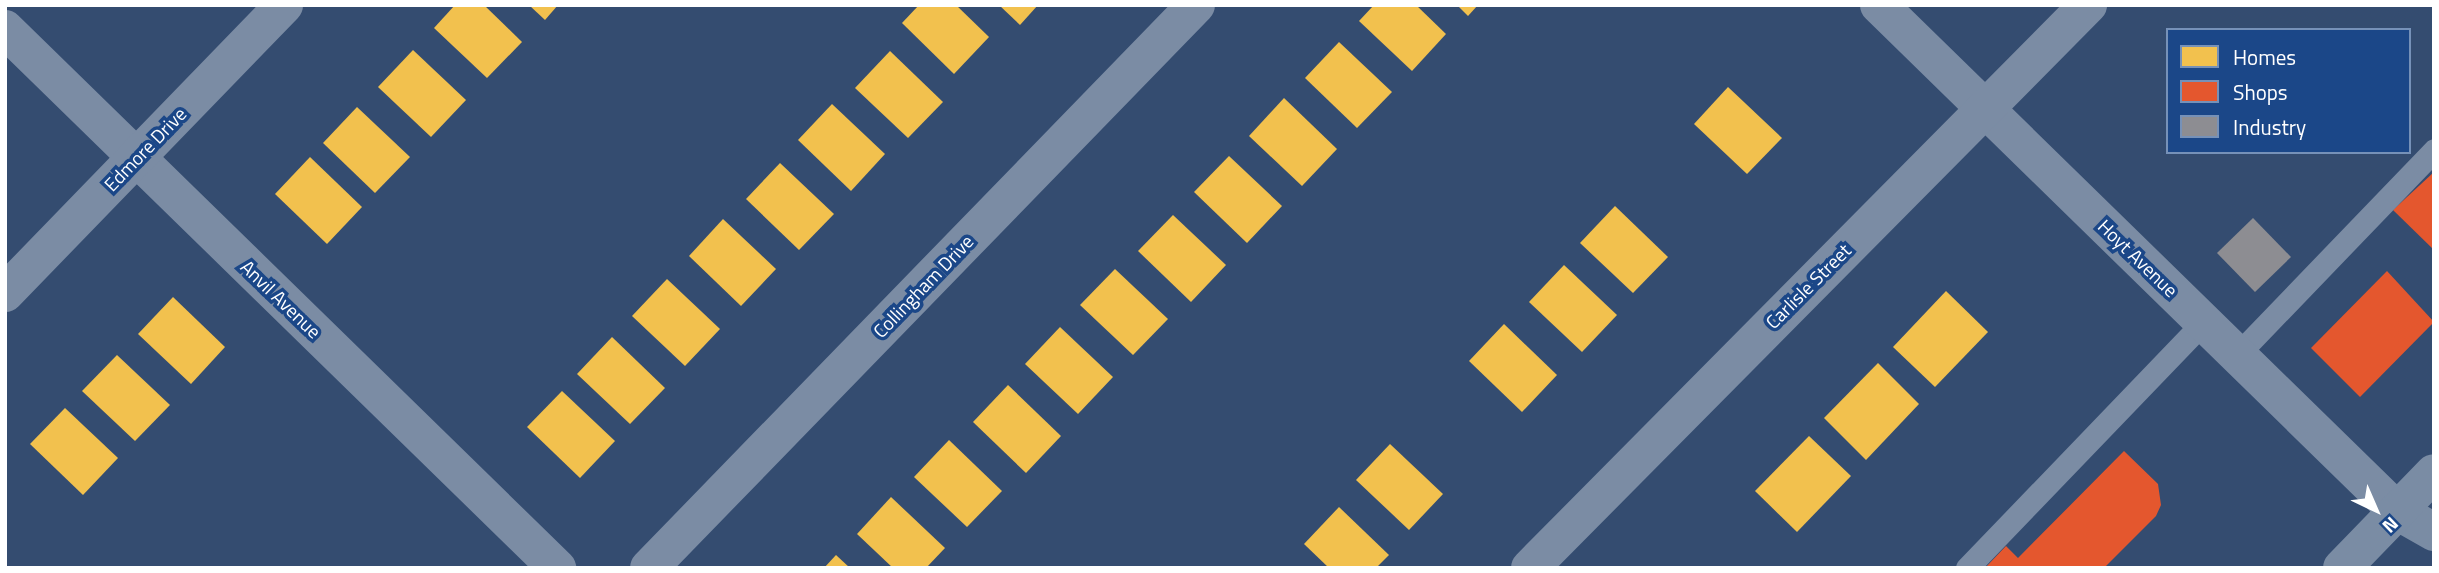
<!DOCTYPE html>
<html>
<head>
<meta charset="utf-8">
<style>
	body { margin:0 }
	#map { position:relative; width:2439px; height:573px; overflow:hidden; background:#344c70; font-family:"Titillium Web",sans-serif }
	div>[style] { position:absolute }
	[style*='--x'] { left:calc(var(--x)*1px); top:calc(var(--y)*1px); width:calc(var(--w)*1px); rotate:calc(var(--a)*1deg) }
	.homes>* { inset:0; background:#f2c14e }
	.shops>* { inset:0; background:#e4572e }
	.industry>* { inset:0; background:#8d8d92 }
	.service>* { height:23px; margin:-11.5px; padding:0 11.5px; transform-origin:11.5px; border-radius:11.5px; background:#7b8ca4 }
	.minor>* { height:38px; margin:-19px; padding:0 19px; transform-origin:19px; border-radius:19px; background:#7b8ca4 }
	.trunk>* { height:38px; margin:-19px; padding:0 19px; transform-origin:19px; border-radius:19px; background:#7a8ca4 }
	span { translate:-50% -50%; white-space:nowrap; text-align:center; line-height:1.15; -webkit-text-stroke:7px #1b4788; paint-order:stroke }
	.street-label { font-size:19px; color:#fff }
	.frame { position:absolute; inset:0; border:7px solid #fff; pointer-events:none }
	.legend { position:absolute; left:2166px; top:28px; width:245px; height:126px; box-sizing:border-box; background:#1b4788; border:2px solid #7691b8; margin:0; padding:9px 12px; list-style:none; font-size:21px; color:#fff }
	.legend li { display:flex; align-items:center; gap:14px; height:35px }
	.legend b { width:35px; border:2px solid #7691b8 }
	.north { position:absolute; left:2341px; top:475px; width:70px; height:70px; -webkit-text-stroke:5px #1b4788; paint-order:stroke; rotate:136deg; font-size:19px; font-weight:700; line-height:28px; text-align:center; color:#fff }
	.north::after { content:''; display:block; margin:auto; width:24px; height:32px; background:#fff; clip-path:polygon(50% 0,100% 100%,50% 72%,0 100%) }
</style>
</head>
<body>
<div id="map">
	<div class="homes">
		<div style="clip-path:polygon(455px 5px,484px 5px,522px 42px,487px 78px,434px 28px)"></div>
		<div style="clip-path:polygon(529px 5px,558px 5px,545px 20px)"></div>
		<div style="clip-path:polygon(919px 5px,956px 5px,989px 37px,954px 74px,902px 23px)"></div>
		<div style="clip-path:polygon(999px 5px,1038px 5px,1020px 25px)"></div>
		<div style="clip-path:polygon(1374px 5px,1416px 5px,1446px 34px,1412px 71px,1359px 21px)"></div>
		<div style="clip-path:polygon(1457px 5px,1478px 5px,1468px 16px)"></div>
		<div style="clip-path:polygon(1339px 42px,1392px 92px,1357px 128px,1305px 78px)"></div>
		<div style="clip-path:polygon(413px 50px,466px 100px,431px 137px,378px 87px)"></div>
		<div style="clip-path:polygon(890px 51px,943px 102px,908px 138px,855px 88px)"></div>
		<div style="clip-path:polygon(1728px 87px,1782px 138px,1747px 174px,1694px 124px)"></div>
		<div style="clip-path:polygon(1284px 98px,1337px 149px,1302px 186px,1249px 136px)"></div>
		<div style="clip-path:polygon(832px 104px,885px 154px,851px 191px,798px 140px)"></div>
		<div style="clip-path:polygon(357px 107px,410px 157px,375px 193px,323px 143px)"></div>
		<div style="clip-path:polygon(1229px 156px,1282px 206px,1247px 243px,1194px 192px)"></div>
		<div style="clip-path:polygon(310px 157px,362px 207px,327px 244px,275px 194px)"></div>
		<div style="clip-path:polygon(780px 163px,834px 214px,799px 250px,746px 199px)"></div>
		<div style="clip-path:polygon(1615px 206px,1668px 257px,1633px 293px,1580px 243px)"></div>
		<div style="clip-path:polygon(1173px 215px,1226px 265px,1191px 302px,1138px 251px)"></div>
		<div style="clip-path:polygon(723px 219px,776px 269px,741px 306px,689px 256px)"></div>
		<div style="clip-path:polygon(1564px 265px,1617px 315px,1582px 352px,1529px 302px)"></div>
		<div style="clip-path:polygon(1115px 269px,1168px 319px,1133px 355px,1080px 305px)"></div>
		<div style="clip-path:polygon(667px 279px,720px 329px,685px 366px,632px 316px)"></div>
		<div style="clip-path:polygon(1946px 291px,1988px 332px,1935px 387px,1893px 347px)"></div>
		<div style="clip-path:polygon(173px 297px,225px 347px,191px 384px,138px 334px)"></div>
		<div style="clip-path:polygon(1504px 324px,1557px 375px,1522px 412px,1469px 361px)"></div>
		<div style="clip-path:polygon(1060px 327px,1113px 377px,1078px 414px,1025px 364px)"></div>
		<div style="clip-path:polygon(612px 337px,665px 388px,630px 424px,577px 374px)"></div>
		<div style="clip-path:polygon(117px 355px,170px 405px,135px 441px,82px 391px)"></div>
		<div style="clip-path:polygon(1878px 363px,1919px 404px,1866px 460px,1824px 418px)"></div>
		<div style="clip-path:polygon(1008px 385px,1061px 436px,1026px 473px,973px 422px)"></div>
		<div style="clip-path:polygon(562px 391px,615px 441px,580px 478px,527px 427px)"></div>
		<div style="clip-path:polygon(65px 408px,118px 458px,83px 495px,30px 444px)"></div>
		<div style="clip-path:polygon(1809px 436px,1851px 476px,1797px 532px,1755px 491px)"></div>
		<div style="clip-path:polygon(949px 440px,1002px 491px,967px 527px,914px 477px)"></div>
		<div style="clip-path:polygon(1390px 444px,1443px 494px,1409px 530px,1356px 480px)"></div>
		<div style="clip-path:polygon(891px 497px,945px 548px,926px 568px,893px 568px,857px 534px)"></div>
		<div style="clip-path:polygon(1339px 507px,1389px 555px,1376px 568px,1329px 568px,1304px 544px)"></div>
		<div style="clip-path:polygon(836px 555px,850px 568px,824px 568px)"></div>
	</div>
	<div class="shops">
		<div style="clip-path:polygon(2434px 172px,2434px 250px,2393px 210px)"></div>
		<div style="clip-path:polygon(2387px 271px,2434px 322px,2360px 397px,2311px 348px)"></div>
		<div style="clip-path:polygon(2124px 451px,2158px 484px,2161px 505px,2156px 516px,2104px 568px,1985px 568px,2006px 546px,2018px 558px)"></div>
	</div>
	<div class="industry">
		<div style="clip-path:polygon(2253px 218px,2291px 257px,2255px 292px,2217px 253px)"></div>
	</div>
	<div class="service">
		<div style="--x:2237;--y:355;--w:284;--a:-46.1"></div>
		<div style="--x:1967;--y:568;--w:342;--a:-46.1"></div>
	</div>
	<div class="minor">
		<div style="--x:1879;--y:5;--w:724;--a:44.33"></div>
		<div style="--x:5;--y:29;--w:772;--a:44.32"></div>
		<div style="--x:5;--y:293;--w:401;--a:-45.9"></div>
		<div style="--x:649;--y:568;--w:785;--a:-45.83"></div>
		<div style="--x:1530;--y:568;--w:793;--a:-45.26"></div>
	</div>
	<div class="trunk">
		<div style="--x:2397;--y:511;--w:43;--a:29.6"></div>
		<div style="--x:2342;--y:568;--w:132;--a:-45.9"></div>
	</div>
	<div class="street-label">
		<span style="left:145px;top:149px;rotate:-46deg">Edmore Drive</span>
		<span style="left:2138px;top:258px;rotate:44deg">Hoyt Avenue</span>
		<span style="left:923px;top:286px;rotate:-46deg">Collingham Drive</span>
		<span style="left:1808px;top:286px;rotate:-45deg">Carlisle Street</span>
		<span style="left:281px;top:299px;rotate:44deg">Anvil Avenue</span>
	</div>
	<div class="frame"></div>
	<ul class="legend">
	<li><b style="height:19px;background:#f2c14e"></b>Homes</li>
	<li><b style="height:19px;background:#e4572e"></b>Shops</li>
	<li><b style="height:19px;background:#8d8d92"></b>Industry</li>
	</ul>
	<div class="north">N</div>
</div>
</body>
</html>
